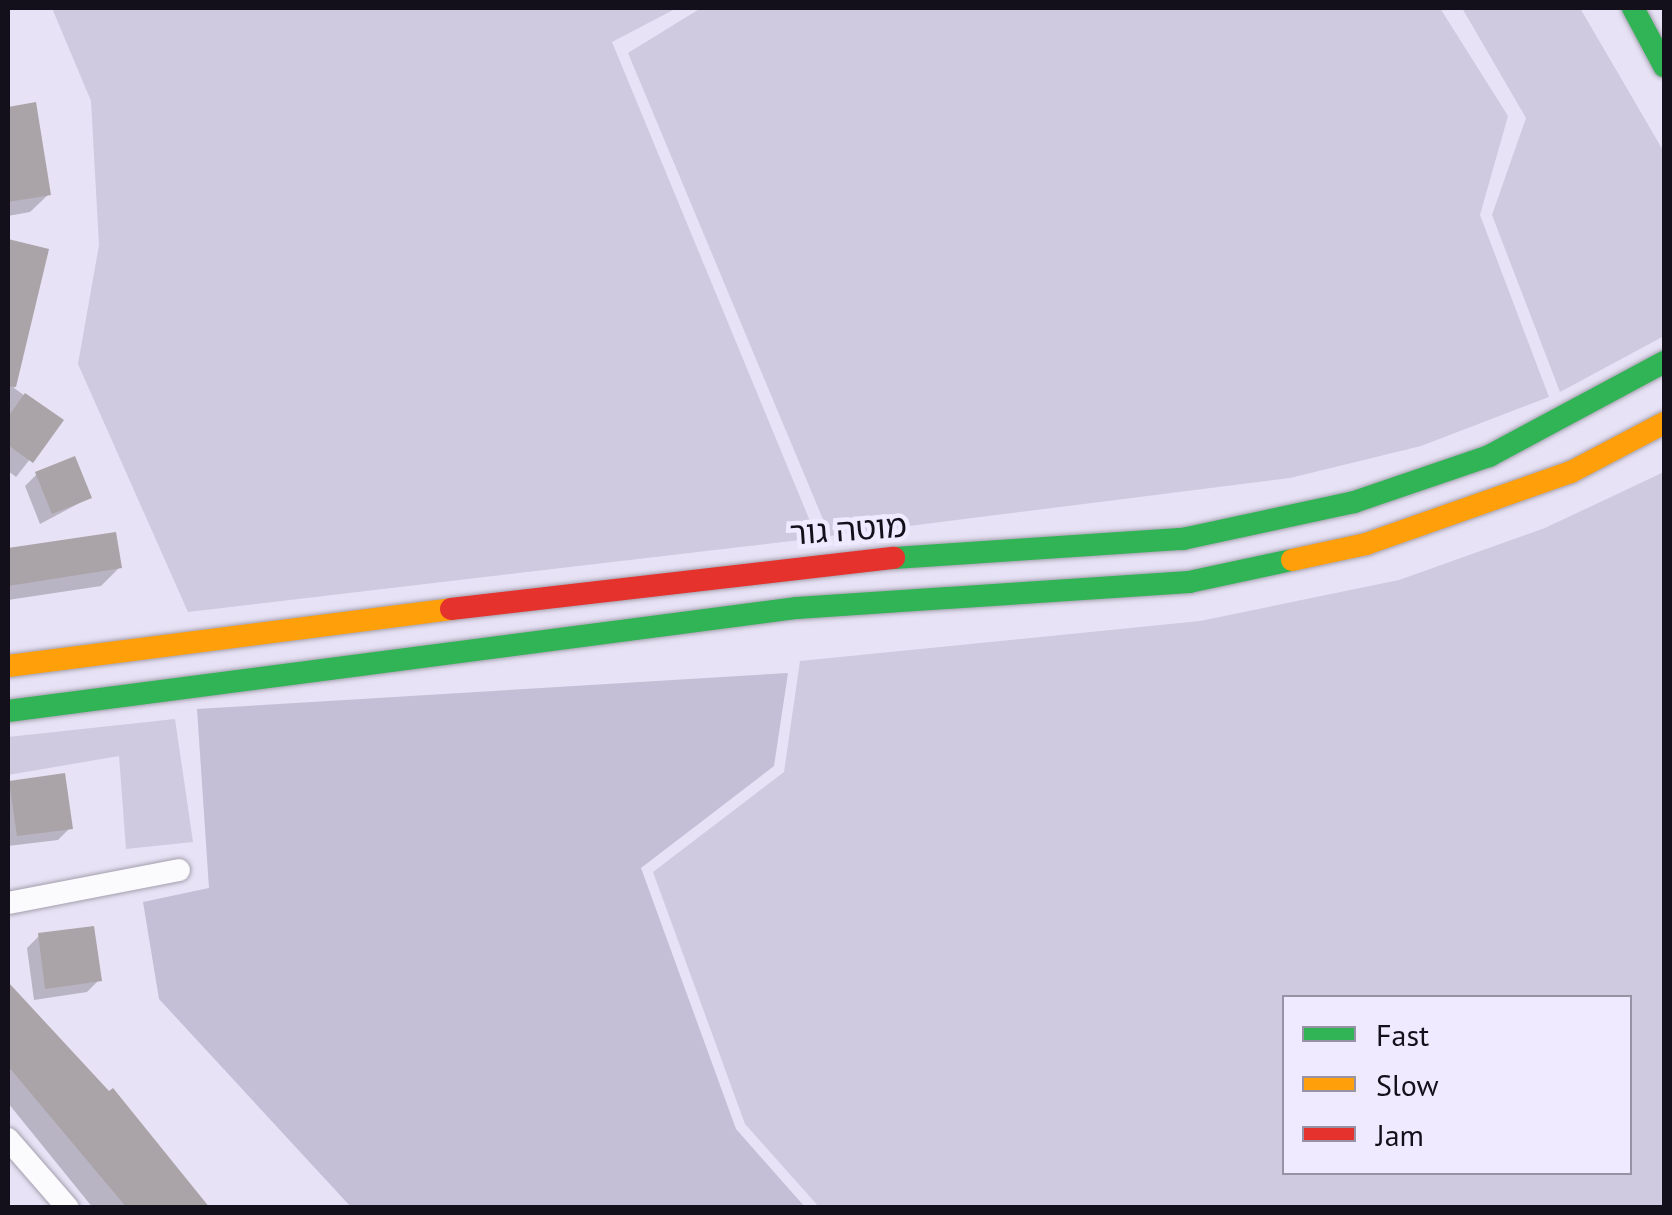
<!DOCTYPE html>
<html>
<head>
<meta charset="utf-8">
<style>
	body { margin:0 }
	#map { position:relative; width:1672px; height:1215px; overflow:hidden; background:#e7e2f5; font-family:"PT Sans","Noto Sans Hebrew",sans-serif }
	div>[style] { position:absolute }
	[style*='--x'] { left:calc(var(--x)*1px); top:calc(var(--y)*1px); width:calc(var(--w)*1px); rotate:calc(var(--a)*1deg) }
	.green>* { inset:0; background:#cfcae0 }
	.forest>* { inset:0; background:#c4bed7 }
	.shadow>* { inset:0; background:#0003 }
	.building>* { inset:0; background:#aaa3a7 }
	.roads { filter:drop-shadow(0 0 2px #a39fad) drop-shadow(0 0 2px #a39fad) }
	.street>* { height:22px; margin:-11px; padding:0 11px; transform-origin:11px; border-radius:11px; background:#fbfbfe }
	.fast>* { height:22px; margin:-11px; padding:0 11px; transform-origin:11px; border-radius:11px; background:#30b455 }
	.slow>* { height:22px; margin:-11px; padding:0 11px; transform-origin:11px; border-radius:11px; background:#ff9f0a }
	.jam>* { height:22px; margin:-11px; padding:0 11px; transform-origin:11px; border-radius:11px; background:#e5322d }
	span { translate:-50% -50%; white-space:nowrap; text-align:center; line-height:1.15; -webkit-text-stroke:9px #efeaff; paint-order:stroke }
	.street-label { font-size:32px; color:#13101c }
	.frame { position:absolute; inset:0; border:10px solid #13101c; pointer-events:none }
	.legend { position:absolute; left:1282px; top:995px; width:350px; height:180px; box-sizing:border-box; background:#efeaff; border:2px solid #9793a4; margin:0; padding:12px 18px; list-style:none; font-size:30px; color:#13101c }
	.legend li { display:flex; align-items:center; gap:20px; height:50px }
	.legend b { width:50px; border:2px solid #9793a4 }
</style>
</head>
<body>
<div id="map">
	<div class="green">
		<div style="clip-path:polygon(52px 8px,677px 8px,612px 42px,817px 538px,188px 612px,78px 364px,99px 245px,91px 101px)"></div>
		<div style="clip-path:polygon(701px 8px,1440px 8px,1508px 116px,1480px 215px,1549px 397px,1421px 446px,1290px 478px,830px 536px,628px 53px)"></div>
		<div style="clip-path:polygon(1462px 8px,1580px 8px,1664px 152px,1664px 336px,1560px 392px,1492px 215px,1526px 118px)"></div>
		<div style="clip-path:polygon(evenodd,1664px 472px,1664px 1207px,819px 1207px,745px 1124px,653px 872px,784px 772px,800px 661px,1200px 621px,1399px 580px,1545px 528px,1664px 472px,1284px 998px,1630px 998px,1630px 1172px,1284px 1172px,1284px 998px)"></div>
		<div style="clip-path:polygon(175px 719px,193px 842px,126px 849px,119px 756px,8px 775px,8px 737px)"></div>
	</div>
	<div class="forest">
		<div style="clip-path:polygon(788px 673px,774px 766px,641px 868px,736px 1129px,805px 1207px,351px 1207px,159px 999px,143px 902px,209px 888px,197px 709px)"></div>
	</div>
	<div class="shadow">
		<div style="clip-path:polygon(34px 105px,49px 194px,30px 212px,8px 216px,8px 109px)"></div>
		<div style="clip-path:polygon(8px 241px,46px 251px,14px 388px,60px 421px,16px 477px,8px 471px)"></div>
		<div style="clip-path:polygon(37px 474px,89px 498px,40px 524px,25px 486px)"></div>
		<div style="clip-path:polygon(114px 535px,119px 568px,101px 586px,8px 600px,8px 551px)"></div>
		<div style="clip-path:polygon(10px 783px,70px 828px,58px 840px,8px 846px)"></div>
		<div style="clip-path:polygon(39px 936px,99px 980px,87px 992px,34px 1000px,27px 948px)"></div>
		<div style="clip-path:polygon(8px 986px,109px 1094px,207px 1208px,93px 1208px,8px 1103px)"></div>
	</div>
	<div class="building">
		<div style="clip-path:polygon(36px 102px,51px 195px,8px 202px,8px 107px)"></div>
		<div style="clip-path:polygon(8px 239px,49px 249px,16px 387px,8px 386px)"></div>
		<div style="clip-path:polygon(25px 393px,64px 420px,33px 463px,8px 445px,8px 417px)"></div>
		<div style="clip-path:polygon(75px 456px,92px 498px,52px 514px,35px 472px)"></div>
		<div style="clip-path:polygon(116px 532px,122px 568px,8px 586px,8px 548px)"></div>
		<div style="clip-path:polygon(65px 773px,73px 829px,17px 836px,9px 781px)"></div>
		<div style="clip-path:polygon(94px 926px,102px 981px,45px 989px,38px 933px)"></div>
		<div style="clip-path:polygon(8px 982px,109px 1091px,113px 1088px,210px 1208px,127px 1208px,8px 1066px)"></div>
	</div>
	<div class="roads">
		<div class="street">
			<div style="--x:8;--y:903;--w:174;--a:-10.9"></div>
			<div style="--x:8;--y:1139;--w:91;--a:49"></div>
		</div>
		<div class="fast">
			<div style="--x:1633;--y:8;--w:66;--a:61.9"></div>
			<div style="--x:894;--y:558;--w:290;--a:-3.8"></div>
			<div style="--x:1183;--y:539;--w:175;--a:-12.2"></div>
			<div style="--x:1354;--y:502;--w:143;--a:-18.8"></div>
			<div style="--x:1489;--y:456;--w:199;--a:-28.2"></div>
			<div style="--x:8;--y:711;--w:796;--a:-7.44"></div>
			<div style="--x:797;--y:608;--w:393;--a:-3.8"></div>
			<div style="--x:1189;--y:582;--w:105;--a:-12.1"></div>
		</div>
		<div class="slow">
			<div style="--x:1292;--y:560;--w:76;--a:-12.2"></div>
			<div style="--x:1366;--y:544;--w:217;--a:-19.4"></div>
			<div style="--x:1571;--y:472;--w:105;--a:-27.8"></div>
			<div style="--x:8;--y:666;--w:447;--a:-7.3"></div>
		</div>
		<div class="jam">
			<div style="--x:451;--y:609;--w:446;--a:-6.6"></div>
		</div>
	</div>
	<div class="street-label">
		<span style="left:848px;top:529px;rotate:-4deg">מוטה גור</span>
	</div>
	<div class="frame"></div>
	<ul class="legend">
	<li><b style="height:12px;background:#30b455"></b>Fast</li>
	<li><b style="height:12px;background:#ff9f0a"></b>Slow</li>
	<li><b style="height:12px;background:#e5322d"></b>Jam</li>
	</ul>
</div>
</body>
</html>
